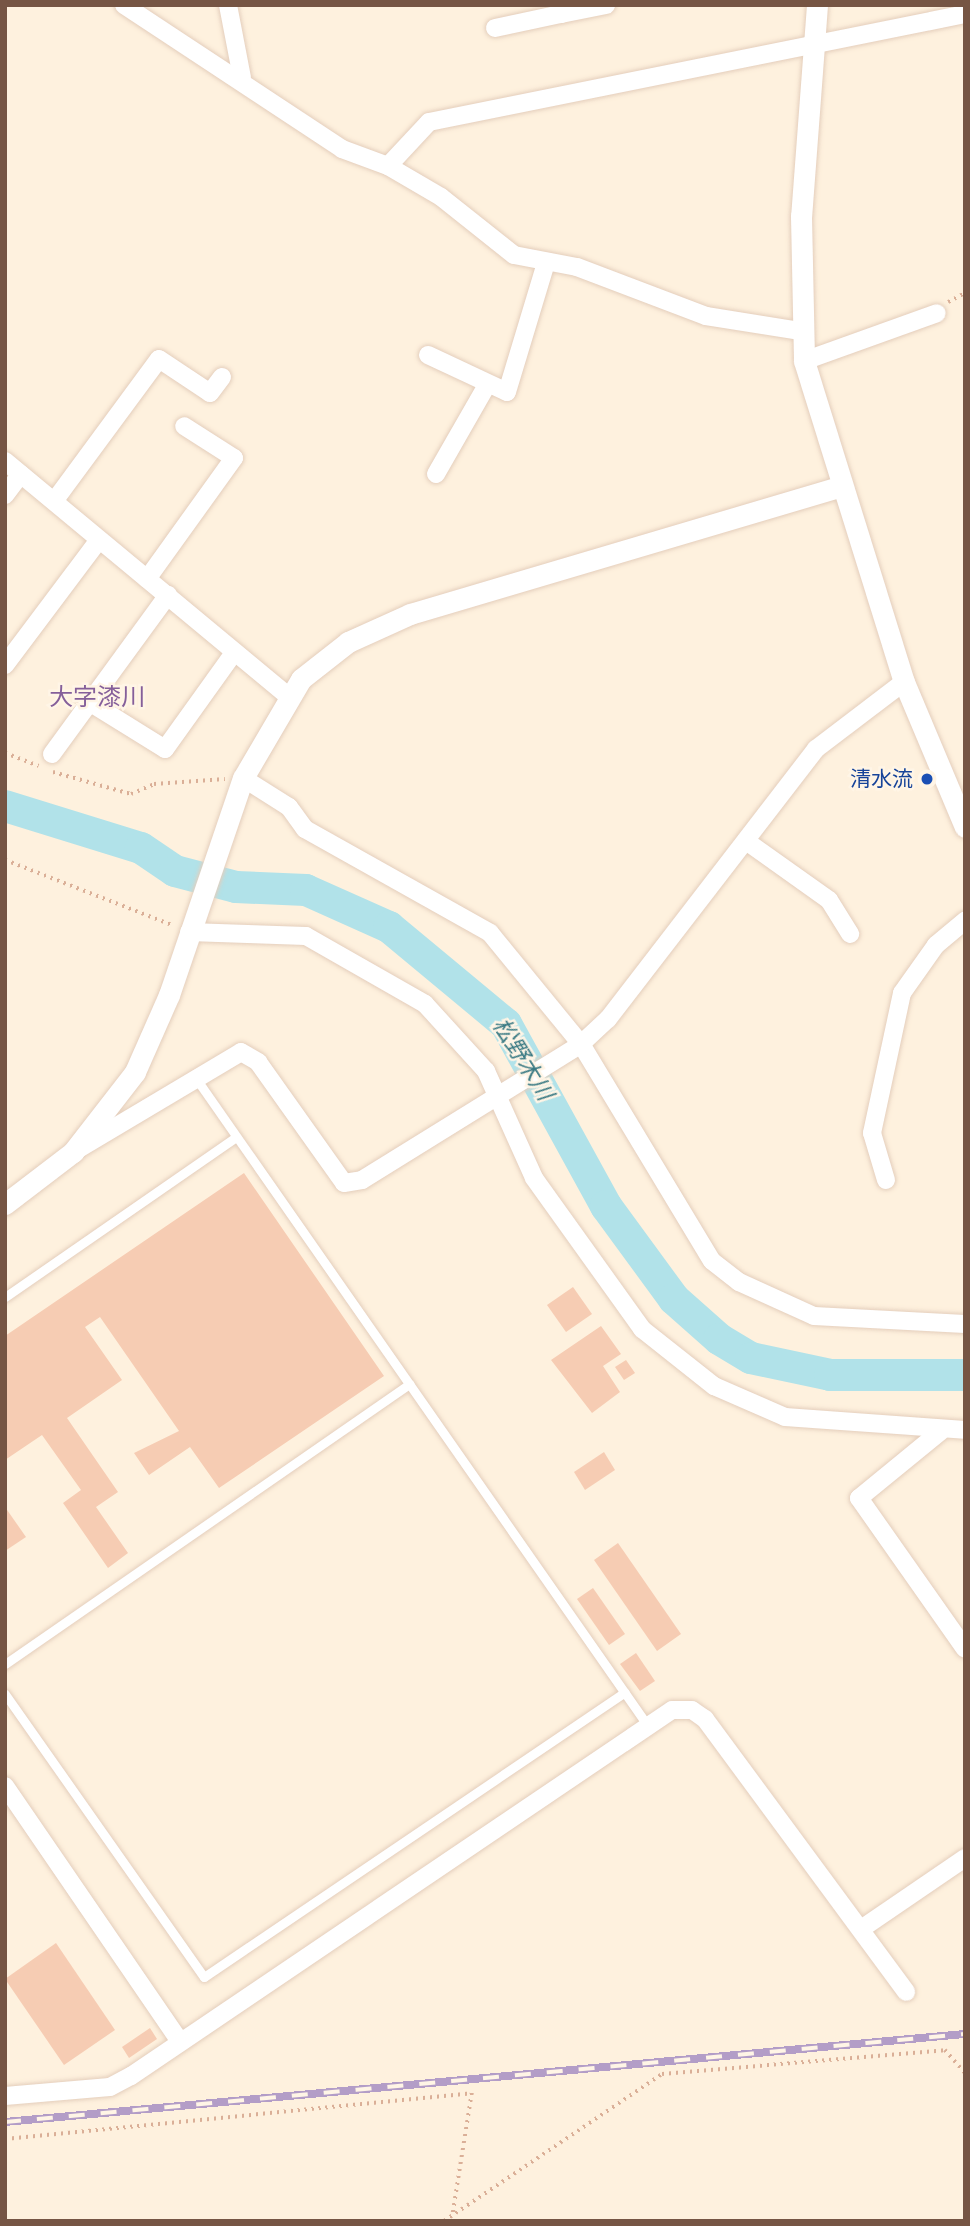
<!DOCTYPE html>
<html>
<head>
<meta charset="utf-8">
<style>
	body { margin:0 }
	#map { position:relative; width:970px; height:2226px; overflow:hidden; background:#fef1de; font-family:Montserrat,"Noto Sans JP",sans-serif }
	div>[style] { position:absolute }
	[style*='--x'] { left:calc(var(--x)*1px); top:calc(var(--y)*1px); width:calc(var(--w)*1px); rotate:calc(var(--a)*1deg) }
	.river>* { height:32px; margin:-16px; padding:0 16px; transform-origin:16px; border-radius:16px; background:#b1e2e9 }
	.building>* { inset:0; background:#f6ccb3 }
	.path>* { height:3.5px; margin-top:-1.75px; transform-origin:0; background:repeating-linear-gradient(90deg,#daaf97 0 2px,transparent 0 7px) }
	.roads { filter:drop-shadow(0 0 2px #e4cebc) drop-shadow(0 0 2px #e4cebc) }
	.service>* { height:9px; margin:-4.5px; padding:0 4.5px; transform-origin:4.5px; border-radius:4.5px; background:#fff }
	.minor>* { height:18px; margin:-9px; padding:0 9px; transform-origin:9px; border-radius:9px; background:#fff }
	.tertiary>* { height:21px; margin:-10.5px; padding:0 10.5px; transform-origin:10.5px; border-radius:10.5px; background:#fff }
	.rail>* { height:8px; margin-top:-4px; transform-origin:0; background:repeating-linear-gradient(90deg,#fff5e6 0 16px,#b39dc7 0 32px); box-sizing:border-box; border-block:2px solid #b39dc7 }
	.dots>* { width:19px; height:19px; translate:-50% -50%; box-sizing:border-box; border:4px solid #fff5e6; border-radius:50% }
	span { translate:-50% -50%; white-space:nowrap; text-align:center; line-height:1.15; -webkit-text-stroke:5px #fff5e6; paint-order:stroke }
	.transit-label { font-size:21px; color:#164399 }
	.right { translate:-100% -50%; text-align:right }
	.water-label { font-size:23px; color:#3a7a84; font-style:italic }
	.quarter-label { font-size:24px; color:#855f9a }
	.frame { position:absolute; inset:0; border:7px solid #765544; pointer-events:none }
</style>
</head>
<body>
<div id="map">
	<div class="river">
		<div style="--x:5;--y:806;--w:142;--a:17.2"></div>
		<div style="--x:141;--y:848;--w:41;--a:34.1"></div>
		<div style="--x:175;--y:871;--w:63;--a:14.7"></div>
		<div style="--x:236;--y:887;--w:70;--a:2.5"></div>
		<div style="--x:306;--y:890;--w:91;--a:24"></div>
		<div style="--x:389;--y:927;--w:152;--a:39.7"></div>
		<div style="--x:506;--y:1024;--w:208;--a:61.2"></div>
		<div style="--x:606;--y:1206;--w:115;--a:53.8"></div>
		<div style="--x:674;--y:1299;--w:60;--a:41.6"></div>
		<div style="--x:719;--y:1339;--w:37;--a:31"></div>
		<div style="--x:751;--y:1358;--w:81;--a:12.1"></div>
		<div style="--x:830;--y:1375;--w:135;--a:0"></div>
	</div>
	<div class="building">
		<div style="clip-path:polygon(244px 1173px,384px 1376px,219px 1488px,190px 1447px,149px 1475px,134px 1453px,179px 1431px,100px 1317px,85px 1327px,122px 1380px,67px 1418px,118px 1492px,96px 1507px,128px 1553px,108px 1568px,63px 1503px,81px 1490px,42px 1435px,5px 1460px,5px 1336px)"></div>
		<div style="clip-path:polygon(573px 1287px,592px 1314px,566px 1332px,547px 1305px)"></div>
		<div style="clip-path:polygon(601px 1326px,621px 1354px,603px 1366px,620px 1392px,592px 1413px,551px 1360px)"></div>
		<div style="clip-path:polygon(626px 1360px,635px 1373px,624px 1380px,615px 1367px)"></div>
		<div style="clip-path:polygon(604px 1452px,615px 1470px,585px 1490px,574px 1472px)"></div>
		<div style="clip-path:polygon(5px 1507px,26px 1537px,5px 1551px)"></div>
		<div style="clip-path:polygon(618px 1543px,681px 1634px,657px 1651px,594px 1560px)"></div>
		<div style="clip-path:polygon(593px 1588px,625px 1634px,609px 1645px,577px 1599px)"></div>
		<div style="clip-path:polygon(636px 1653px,655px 1681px,640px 1691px,620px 1664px)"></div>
		<div style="clip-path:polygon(56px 1943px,115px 2030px,64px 2065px,5px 1979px)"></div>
		<div style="clip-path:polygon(150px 2028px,157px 2039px,129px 2058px,122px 2047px)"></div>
	</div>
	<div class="path">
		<div style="--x:948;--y:302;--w:19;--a:-28"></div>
		<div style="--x:5;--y:753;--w:36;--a:21"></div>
		<div style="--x:53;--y:772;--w:81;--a:15.8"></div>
		<div style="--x:131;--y:794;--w:25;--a:-23"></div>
		<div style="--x:154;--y:784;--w:71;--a:-4"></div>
		<div style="--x:5;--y:860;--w:181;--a:21.3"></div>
		<div style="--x:5;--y:2139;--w:469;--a:-5.6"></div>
		<div style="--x:472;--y:2093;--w:121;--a:99"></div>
		<div style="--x:444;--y:2221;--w:263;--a:-34"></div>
		<div style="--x:662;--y:2074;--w:284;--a:-4.8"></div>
		<div style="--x:945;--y:2050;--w:30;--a:49"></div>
	</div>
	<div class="roads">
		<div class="service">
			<div style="--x:195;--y:1077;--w:791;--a:55.09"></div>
			<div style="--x:5;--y:1297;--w:281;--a:-34.7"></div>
			<div style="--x:5;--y:1664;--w:492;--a:-34.7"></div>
			<div style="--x:5;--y:1694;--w:346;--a:54.9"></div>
			<div style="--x:204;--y:1977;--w:508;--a:-34.1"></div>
		</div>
		<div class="minor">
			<div style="--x:124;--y:5;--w:261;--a:33.4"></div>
			<div style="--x:342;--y:149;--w:49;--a:20.3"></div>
			<div style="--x:388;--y:166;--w:61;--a:30.3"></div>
			<div style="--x:441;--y:197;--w:93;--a:38.5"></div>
			<div style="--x:514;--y:255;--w:64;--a:10.8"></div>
			<div style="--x:577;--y:267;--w:138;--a:20.8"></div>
			<div style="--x:706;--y:316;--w:96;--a:9"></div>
			<div style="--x:228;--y:5;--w:74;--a:79.1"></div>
			<div style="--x:560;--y:5;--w:9;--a:84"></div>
			<div style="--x:561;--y:14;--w:46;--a:-11.3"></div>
			<div style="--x:495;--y:28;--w:67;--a:-12"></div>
			<div style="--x:388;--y:166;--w:60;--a:-47"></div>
			<div style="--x:429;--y:122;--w:547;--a:-11.39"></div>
			<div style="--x:428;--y:355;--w:87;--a:25.1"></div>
			<div style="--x:507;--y:392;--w:135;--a:-73.2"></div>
			<div style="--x:804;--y:361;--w:141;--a:-19.8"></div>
			<div style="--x:5;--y:461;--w:371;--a:39.7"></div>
			<div style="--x:436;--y:474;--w:103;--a:-60.2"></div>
			<div style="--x:5;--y:495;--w:26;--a:-53"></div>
			<div style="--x:55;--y:500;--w:175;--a:-53.6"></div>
			<div style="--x:159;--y:359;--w:61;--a:33.7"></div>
			<div style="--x:210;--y:393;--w:20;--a:-53"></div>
			<div style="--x:147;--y:579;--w:149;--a:-54.3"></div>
			<div style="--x:234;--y:458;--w:59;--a:-147.4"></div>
			<div style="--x:5;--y:665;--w:156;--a:-53.1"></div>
			<div style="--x:91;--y:703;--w:87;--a:31.9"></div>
			<div style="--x:165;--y:749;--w:117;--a:-54.4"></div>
			<div style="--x:52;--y:754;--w:197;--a:-53.9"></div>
			<div style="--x:243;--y:778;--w:54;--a:32.2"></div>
			<div style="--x:289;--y:807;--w:27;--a:54"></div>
			<div style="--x:305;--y:829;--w:212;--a:29.3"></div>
			<div style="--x:490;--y:933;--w:144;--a:50.7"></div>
			<div style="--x:581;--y:1044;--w:253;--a:58.9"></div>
			<div style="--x:712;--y:1261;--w:34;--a:38"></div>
			<div style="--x:739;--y:1282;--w:82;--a:24.4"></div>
			<div style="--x:814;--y:1316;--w:151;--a:3"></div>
			<div style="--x:746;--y:841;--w:102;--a:35.4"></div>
			<div style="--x:829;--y:900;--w:40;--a:58"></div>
			<div style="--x:189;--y:932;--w:117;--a:2"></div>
			<div style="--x:306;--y:936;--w:137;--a:29.7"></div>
			<div style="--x:425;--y:1004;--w:91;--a:47.7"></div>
			<div style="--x:486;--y:1071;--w:117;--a:65.8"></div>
			<div style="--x:534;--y:1178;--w:186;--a:54.4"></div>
			<div style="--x:642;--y:1329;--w:92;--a:38.4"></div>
			<div style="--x:714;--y:1386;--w:77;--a:23.6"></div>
			<div style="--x:785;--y:1417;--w:180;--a:4.1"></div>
			<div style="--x:75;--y:1151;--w:193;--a:-30.8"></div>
			<div style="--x:241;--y:1052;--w:20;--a:30"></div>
			<div style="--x:258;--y:1062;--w:148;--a:54.6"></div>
			<div style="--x:344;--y:1183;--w:18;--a:-9"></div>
			<div style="--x:362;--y:1180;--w:258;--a:-31.8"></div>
			<div style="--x:581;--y:1044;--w:37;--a:-43"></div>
			<div style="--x:608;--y:1019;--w:341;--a:-52.4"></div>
			<div style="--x:816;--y:749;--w:111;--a:-37.3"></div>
			<div style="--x:886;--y:1180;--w:49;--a:-106.6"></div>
			<div style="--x:872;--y:1133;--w:143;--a:-77.9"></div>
			<div style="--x:902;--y:993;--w:59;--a:-54.7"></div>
			<div style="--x:936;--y:945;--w:38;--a:-40"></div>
			<div style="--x:941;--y:1431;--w:106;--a:140.7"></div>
			<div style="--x:859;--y:1498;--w:184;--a:54.9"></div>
			<div style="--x:5;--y:1786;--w:308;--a:55.6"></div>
			<div style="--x:861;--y:1929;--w:126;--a:-34.3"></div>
			<div style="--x:5;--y:2096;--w:105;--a:-4.9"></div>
			<div style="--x:110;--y:2087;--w:24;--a:-28"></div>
			<div style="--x:131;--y:2076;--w:653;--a:-34.08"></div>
			<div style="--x:672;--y:1710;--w:20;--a:0"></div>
			<div style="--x:692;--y:1710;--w:16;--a:35"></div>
			<div style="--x:705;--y:1719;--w:339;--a:53.6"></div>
		</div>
		<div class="tertiary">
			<div style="--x:817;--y:5;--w:212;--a:94.3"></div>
			<div style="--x:801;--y:216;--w:145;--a:88.8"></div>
			<div style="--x:804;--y:361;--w:336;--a:72.7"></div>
			<div style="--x:904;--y:682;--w:157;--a:67.2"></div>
			<div style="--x:5;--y:1204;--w:86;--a:-37.4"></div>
			<div style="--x:73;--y:1152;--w:101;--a:-52.2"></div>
			<div style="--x:135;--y:1072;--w:84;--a:-66.2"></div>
			<div style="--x:169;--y:995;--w:229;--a:-71.2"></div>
			<div style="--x:243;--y:778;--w:115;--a:-59.6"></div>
			<div style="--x:301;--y:679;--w:60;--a:-38.2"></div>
			<div style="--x:348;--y:642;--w:68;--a:-24.3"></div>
			<div style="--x:410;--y:614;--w:448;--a:-16.5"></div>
		</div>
	</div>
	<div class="rail">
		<div style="--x:5;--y:2122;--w:964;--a:-5.24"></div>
	</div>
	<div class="dots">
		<div style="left:927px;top:779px;background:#1a4fb4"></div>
	</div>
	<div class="transit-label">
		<span class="right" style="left:913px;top:779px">清水流</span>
	</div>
	<div class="water-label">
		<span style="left:523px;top:1059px;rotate:58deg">松野木川</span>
	</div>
	<div class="quarter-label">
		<span style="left:97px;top:697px">大字漆川</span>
	</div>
	<div class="frame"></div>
</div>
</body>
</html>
